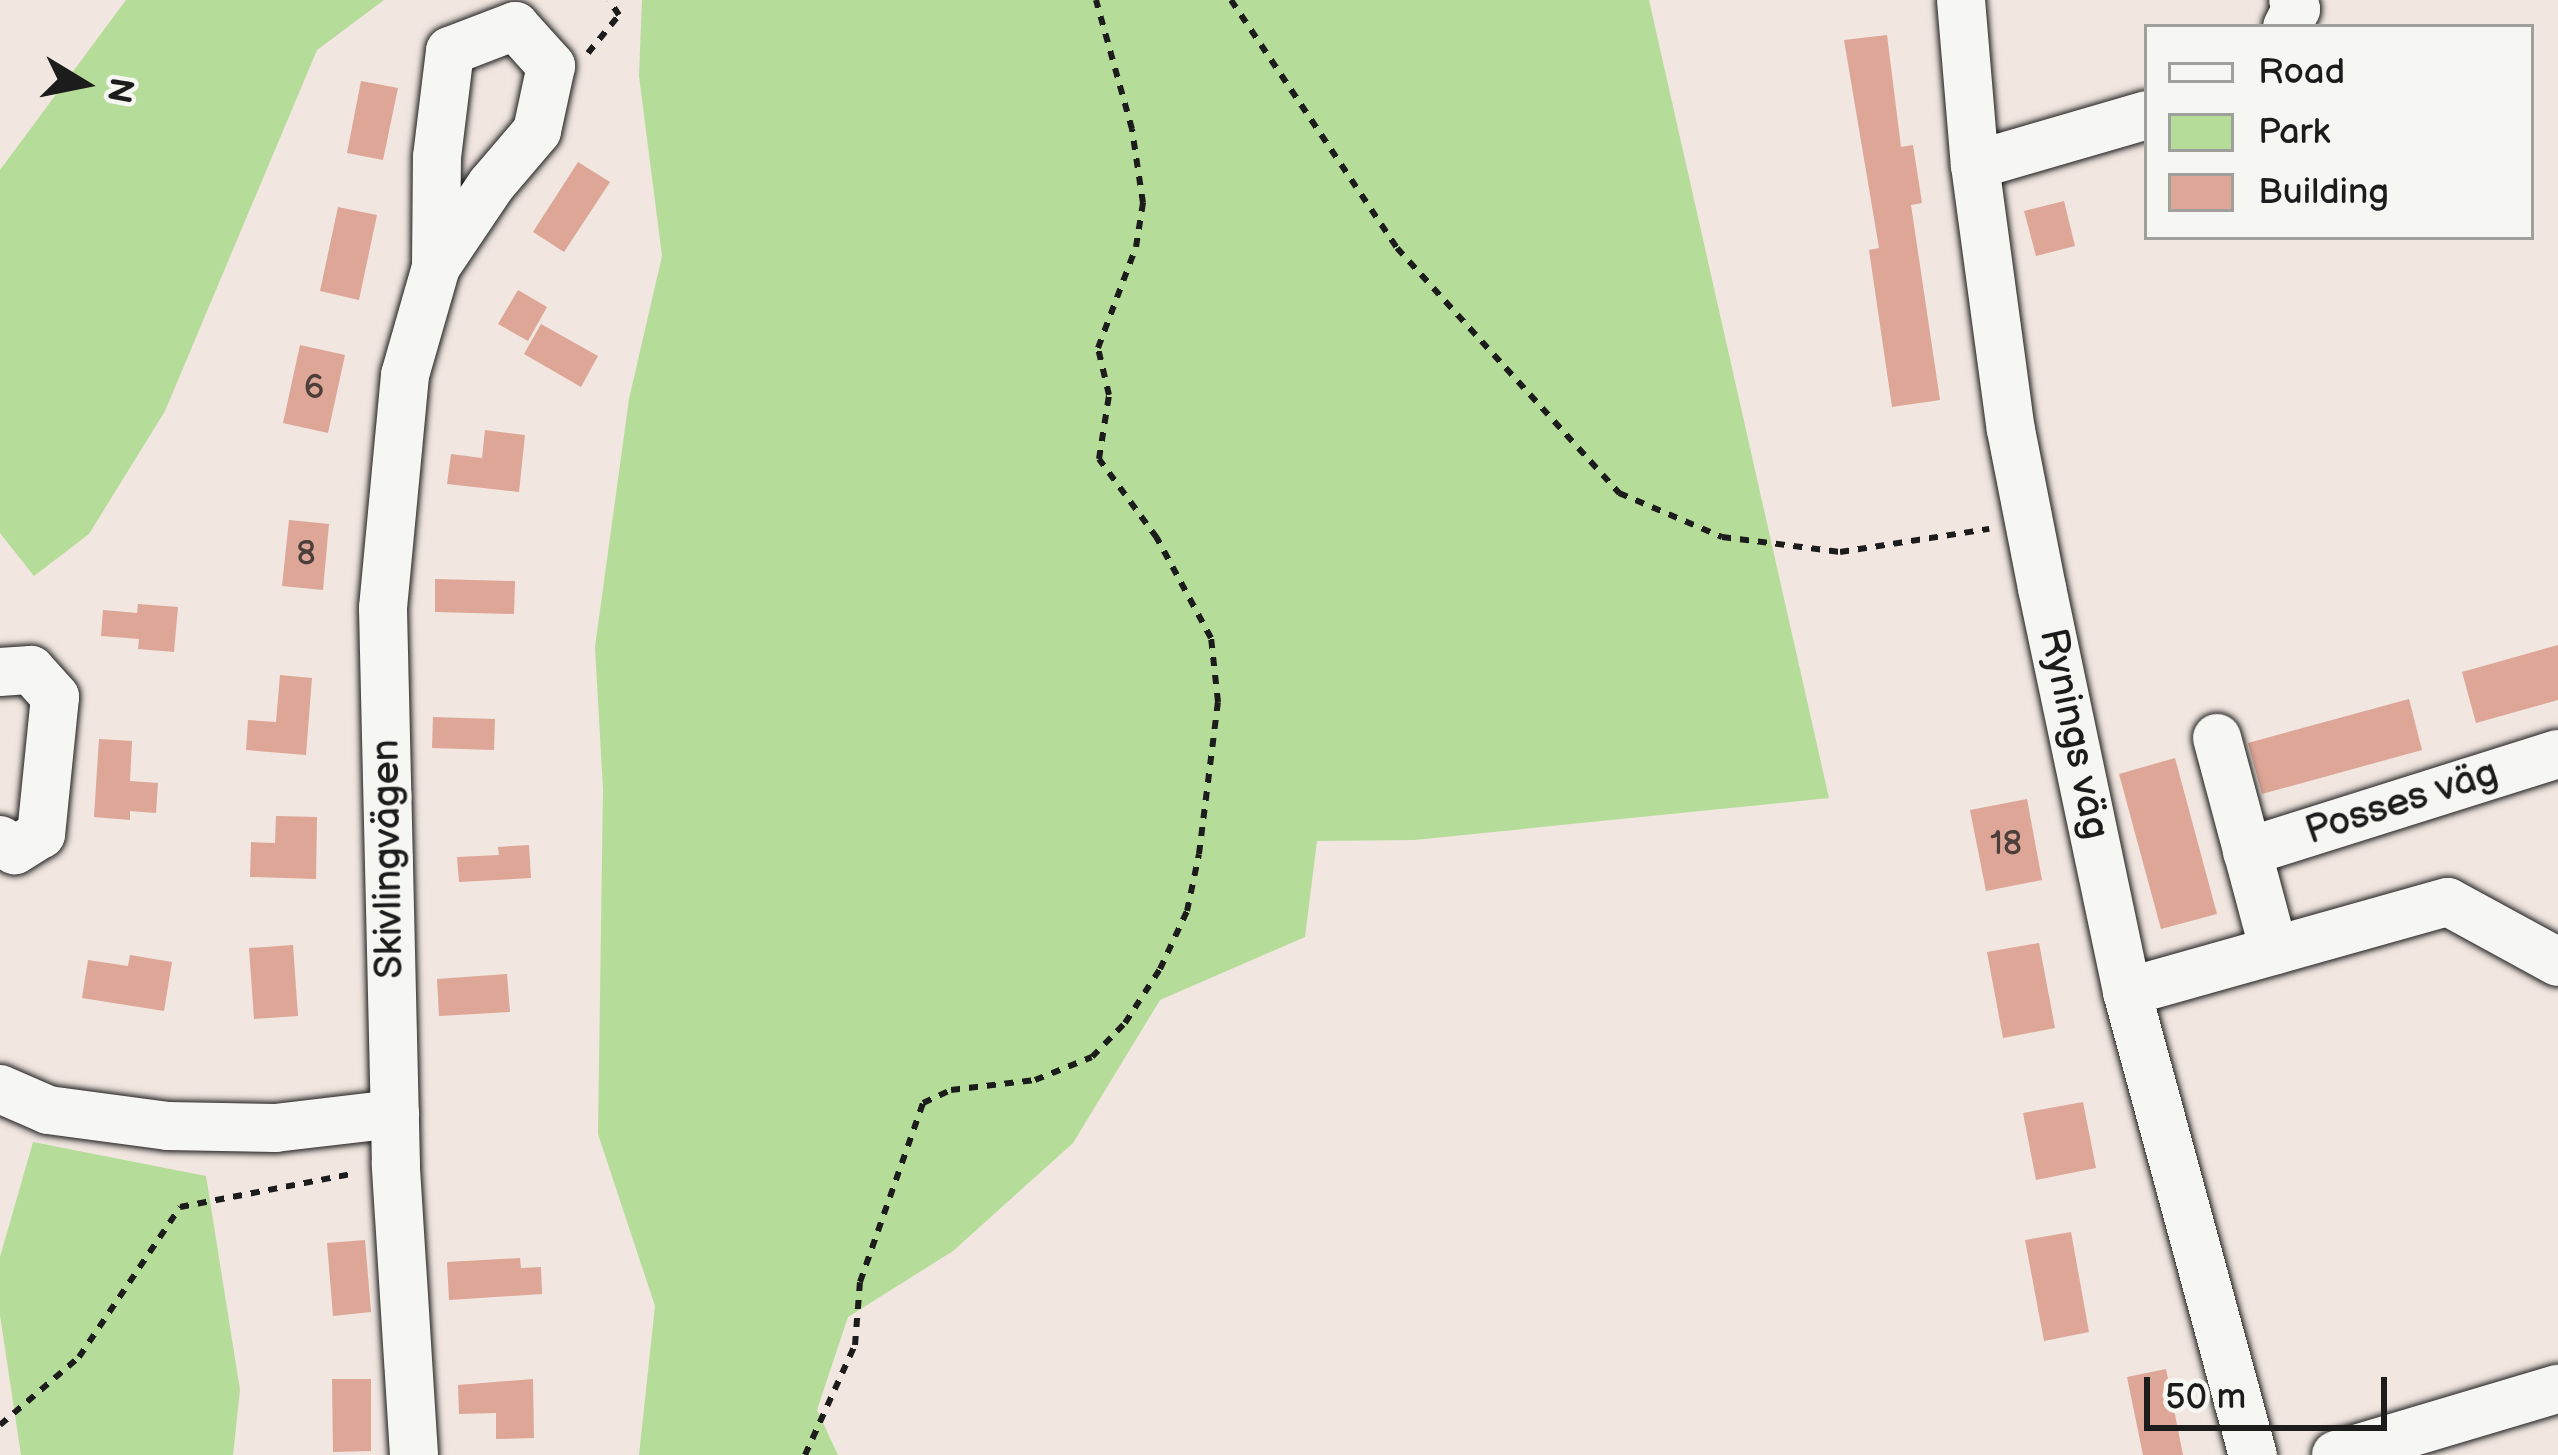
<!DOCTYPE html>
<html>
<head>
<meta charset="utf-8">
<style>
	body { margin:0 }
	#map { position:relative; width:2558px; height:1455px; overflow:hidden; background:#f1e6e0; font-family:"Balsamiq Sans",sans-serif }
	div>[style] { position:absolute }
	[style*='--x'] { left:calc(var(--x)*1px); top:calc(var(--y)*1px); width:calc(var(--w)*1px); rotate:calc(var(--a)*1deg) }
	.green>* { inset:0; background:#b5dc99 }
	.building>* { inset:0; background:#dda696 }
	.path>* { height:6px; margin-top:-3px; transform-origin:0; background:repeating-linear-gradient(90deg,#1c1c1c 0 9px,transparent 0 18px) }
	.roads { filter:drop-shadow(0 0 3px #1c1c1c) drop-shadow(0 0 3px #1c1c1c) }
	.minor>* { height:48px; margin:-24px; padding:0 24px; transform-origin:24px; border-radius:24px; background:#f6f6f2 }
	span { translate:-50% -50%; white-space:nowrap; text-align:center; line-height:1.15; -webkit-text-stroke:9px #f6f6f2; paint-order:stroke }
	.number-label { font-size:33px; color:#4c3e3a }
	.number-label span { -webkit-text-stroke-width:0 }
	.street-label { font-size:39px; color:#1c1c1c }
	.legend { position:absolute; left:2144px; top:24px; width:390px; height:216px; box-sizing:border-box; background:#f6f6f2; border:3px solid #9f9f9c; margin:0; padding:15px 21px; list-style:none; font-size:36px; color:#1c1c1c }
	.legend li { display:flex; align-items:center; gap:24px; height:60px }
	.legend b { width:60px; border:3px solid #9f9f9c }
	.north { position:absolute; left:24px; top:24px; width:120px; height:120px; -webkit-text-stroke:9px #f6f6f2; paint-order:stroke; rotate:100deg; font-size:33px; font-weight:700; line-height:48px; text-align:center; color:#1c1c1c }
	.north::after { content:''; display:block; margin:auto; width:42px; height:54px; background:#1c1c1c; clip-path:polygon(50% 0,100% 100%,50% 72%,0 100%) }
	.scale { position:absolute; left:2144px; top:1377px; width:243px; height:54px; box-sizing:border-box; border:6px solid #1c1c1c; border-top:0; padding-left:15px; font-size:36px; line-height:42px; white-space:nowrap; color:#1c1c1c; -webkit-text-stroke:9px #f6f6f2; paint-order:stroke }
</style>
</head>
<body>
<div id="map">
	<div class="green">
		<div style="clip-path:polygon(126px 0,384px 0,317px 50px,165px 411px,89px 534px,34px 576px,0 533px,0 170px)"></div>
		<div style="clip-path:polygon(642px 0,1649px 0,1829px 798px,1414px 840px,1317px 841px,1305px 937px,1160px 1000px,1073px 1143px,953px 1251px,848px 1317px,817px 1410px,838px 1455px,639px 1455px,655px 1306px,598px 1134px,603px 789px,595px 647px,629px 399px,662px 256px,639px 76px)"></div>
		<div style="clip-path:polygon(33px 1142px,206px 1176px,240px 1390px,233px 1455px,21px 1455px,0 1315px,0 1257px)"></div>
	</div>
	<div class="building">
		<div style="clip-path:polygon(1887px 35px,1901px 147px,1913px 145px,1922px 203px,1911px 205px,1940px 400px,1892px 407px,1869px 250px,1879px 248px,1844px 40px)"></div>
		<div style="clip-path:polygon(361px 81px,398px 88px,383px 160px,347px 153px)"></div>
		<div style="clip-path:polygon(578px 162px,610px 182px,564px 252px,533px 232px)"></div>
		<div style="clip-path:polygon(2064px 201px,2075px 246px,2036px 256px,2024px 211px)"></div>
		<div style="clip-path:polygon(338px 207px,377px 215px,359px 300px,320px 291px)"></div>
		<div style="clip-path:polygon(518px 290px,547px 307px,528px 341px,498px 324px)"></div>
		<div style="clip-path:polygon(541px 324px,598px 356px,581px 387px,524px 354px)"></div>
		<div style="clip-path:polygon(300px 345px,345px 355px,328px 433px,283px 423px)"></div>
		<div style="clip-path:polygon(485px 430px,525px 435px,519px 492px,447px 484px,451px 454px,482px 458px)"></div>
		<div style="clip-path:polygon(289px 520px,329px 524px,323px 590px,282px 586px)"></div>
		<div style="clip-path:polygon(435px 579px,515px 581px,514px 614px,435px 612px)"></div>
		<div style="clip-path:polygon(138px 604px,178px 607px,174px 652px,138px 649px,139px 639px,101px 636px,103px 610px,137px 613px)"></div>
		<div style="clip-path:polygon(2558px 645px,2558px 700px,2476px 723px,2462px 672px)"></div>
		<div style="clip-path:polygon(280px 675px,312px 678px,306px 755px,246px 750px,248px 720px,276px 722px)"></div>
		<div style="clip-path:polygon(2409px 699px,2422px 750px,2262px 794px,2248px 743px)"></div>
		<div style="clip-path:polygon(433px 717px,495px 719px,494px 750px,432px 748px)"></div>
		<div style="clip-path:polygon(99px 739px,132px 741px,130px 781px,158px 783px,156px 813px,130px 811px,130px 820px,94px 817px)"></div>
		<div style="clip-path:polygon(2175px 758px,2217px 914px,2161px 929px,2119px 774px)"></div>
		<div style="clip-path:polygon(2027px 799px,2042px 880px,1986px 891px,1970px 810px)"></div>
		<div style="clip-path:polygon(276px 816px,317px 817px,316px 879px,250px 877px,251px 842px,275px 843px)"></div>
		<div style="clip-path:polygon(529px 845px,531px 878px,459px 882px,457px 857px,499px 855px,498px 847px)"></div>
		<div style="clip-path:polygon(2039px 943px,2055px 1028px,2003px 1038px,1987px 952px)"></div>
		<div style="clip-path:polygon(293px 945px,298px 1016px,254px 1019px,249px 948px)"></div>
		<div style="clip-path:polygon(130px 955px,172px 962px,164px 1011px,82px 998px,88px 960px,128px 966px)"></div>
		<div style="clip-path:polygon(507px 974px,510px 1012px,439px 1016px,437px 979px)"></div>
		<div style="clip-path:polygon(2083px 1102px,2096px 1168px,2036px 1180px,2023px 1113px)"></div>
		<div style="clip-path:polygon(2071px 1232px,2089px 1332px,2044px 1341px,2025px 1240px)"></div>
		<div style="clip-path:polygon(365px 1240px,371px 1312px,333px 1316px,327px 1243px)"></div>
		<div style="clip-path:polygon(520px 1258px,521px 1268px,541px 1267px,542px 1294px,449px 1300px,447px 1262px)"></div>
		<div style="clip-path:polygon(2166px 1369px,2183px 1455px,2143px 1455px,2127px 1377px)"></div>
		<div style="clip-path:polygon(332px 1379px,371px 1379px,371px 1451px,333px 1452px)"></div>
		<div style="clip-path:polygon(533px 1379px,534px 1438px,496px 1439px,496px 1413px,459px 1414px,458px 1385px)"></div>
	</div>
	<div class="path">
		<div style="--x:1231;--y:0;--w:298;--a:56.2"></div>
		<div style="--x:1397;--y:248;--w:331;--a:47.8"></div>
		<div style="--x:1619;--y:493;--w:112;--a:23.1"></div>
		<div style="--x:1722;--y:537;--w:119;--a:7.2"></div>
		<div style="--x:1840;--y:552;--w:151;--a:-8.8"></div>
		<div style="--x:588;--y:53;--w:49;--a:-50.8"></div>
		<div style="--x:619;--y:15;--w:18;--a:-124"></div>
		<div style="--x:0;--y:1425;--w:104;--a:-40.7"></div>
		<div style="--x:79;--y:1357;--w:181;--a:-56"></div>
		<div style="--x:180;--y:1207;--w:179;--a:-10.9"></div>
		<div style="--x:805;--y:1455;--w:121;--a:-65.6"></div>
		<div style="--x:855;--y:1345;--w:63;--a:-85.5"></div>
		<div style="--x:860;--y:1282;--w:190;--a:-70.6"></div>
		<div style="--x:923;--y:1103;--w:31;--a:-25"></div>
		<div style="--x:951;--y:1090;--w:85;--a:-6.8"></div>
		<div style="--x:1035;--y:1080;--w:61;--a:-22"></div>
		<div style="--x:1092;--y:1057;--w:47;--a:-45.9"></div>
		<div style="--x:1125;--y:1023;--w:64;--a:-57.1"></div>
		<div style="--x:1160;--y:969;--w:64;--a:-65"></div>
		<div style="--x:1187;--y:911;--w:58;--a:-78.1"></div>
		<div style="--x:1199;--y:854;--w:153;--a:-82.9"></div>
		<div style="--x:1218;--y:702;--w:64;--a:-96.2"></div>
		<div style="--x:1211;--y:638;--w:114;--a:-118.4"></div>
		<div style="--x:1157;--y:538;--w:98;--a:-126.3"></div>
		<div style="--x:1099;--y:459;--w:65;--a:-81.1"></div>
		<div style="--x:1109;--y:395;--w:48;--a:-103.2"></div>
		<div style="--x:1098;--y:348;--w:108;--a:-69.4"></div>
		<div style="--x:1136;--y:247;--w:45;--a:-81"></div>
		<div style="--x:1143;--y:203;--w:75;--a:-98.5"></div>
		<div style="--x:1132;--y:129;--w:134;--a:-105.6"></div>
	</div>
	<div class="roads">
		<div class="minor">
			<div style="--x:1961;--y:0;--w:166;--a:85.2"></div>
			<div style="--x:1975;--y:165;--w:267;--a:82.3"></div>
			<div style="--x:2011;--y:430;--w:161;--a:78.9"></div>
			<div style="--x:2042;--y:588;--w:413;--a:78.1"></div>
			<div style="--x:2127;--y:992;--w:480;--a:74.8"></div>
			<div style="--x:2287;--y:27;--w:20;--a:-63"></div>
			<div style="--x:2296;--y:9;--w:9;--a:-108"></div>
			<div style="--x:1975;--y:165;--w:179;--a:-16.2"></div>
			<div style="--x:0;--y:672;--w:31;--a:-4"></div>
			<div style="--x:31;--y:670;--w:36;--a:48"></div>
			<div style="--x:55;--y:697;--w:138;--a:95.8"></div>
			<div style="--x:41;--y:834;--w:31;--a:148"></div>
			<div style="--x:15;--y:850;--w:18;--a:-146"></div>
			<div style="--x:2217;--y:738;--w:220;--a:75"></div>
			<div style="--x:2247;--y:852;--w:326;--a:-17.5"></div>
			<div style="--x:2127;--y:992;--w:333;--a:-15.7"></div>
			<div style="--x:2448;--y:902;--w:125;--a:28.6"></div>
			<div style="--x:0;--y:1089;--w:52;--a:23.6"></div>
			<div style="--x:48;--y:1110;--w:121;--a:7.6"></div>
			<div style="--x:168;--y:1126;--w:107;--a:1.1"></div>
			<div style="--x:275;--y:1128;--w:121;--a:-6.7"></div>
			<div style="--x:414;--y:1455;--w:291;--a:-93.6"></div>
			<div style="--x:396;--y:1165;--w:557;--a:-91.34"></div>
			<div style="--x:383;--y:608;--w:234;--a:-84.6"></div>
			<div style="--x:405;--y:375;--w:112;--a:-74"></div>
			<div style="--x:436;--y:267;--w:110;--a:-89.5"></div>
			<div style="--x:437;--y:157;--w:107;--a:-83"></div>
			<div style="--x:450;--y:51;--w:70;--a:-21"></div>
			<div style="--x:515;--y:26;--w:54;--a:48"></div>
			<div style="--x:551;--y:66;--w:66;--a:102.2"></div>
			<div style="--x:537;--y:131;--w:71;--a:130.4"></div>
			<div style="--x:491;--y:185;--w:99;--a:123.9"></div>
			<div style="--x:2336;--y:1455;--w:232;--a:-16.6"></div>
		</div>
	</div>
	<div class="number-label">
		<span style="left:314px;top:389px">6</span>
		<span style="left:306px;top:555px">8</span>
		<span style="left:2006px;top:845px">18</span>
	</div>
	<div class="street-label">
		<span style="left:2073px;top:734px;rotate:78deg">Rynings väg</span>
		<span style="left:2402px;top:803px;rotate:-18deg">Posses väg</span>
		<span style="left:389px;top:859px;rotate:-91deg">Skivlingvägen</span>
	</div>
	<ul class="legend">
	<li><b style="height:15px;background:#f6f6f2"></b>Road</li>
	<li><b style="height:33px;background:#b5dc99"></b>Park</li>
	<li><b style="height:33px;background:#dda696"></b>Building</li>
	</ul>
	<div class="north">N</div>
	<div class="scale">50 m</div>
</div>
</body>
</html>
